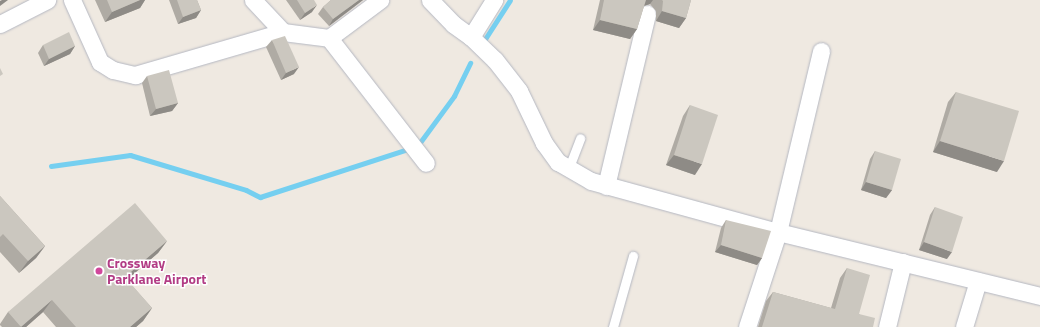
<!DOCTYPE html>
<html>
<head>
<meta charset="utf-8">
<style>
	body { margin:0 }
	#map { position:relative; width:1040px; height:327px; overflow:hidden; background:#efe9e1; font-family:"Titillium Web",sans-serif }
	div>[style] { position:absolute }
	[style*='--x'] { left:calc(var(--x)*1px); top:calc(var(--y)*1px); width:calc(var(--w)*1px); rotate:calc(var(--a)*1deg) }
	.stream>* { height:5px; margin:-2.5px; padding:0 2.5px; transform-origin:2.5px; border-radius:2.5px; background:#75cff0 }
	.roads { filter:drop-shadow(0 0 1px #b4b7c1) drop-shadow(0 0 1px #b4b7c1) }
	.lane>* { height:9px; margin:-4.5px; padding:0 4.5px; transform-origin:4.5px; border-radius:4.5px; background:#fff }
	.street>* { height:17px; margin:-8.5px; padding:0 8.5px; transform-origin:8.5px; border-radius:8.5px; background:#fff }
	.wall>* { inset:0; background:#afaba4 }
	.shaded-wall>* { inset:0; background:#8e8b86 }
	.building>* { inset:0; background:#cbc7bf }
	.dots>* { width:11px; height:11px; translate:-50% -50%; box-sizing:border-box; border:2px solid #fff; border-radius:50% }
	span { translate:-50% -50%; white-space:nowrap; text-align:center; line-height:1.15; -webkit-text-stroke:3px #fff; paint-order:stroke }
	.hotel-label { font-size:14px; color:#b23c85; font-weight:700 }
	.left { translate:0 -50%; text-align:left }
</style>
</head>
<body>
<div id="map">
	<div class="stream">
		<div style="--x:485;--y:39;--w:46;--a:-57.3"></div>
		<div style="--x:421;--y:141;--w:56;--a:-53.7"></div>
		<div style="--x:454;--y:96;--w:37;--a:-64"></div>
		<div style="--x:51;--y:166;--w:80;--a:-7.9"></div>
		<div style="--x:130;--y:155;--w:121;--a:16.8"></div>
		<div style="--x:246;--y:190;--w:16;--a:27"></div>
		<div style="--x:260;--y:197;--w:156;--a:-18"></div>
	</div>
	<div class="roads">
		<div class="lane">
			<div style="--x:568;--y:170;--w:34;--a:-69"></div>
			<div style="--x:613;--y:327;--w:74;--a:-74.3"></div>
		</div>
		<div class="street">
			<div style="--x:72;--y:0;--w:68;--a:65.7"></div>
			<div style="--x:100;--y:62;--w:15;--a:32"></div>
			<div style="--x:113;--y:70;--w:23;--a:13"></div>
			<div style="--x:135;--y:75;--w:154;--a:-16.2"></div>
			<div style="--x:283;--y:32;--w:46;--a:7.4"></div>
			<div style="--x:329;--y:38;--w:158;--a:52.2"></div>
			<div style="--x:253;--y:0;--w:44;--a:46.8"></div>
			<div style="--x:430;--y:0;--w:33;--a:46"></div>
			<div style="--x:453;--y:24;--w:22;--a:36"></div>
			<div style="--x:471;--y:37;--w:33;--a:44"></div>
			<div style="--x:495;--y:60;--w:39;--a:52"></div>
			<div style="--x:519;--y:91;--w:58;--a:64.3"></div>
			<div style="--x:544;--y:143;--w:24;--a:54"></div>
			<div style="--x:558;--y:162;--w:38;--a:30"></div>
			<div style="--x:591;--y:181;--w:194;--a:15.3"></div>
			<div style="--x:778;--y:232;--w:270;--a:13.7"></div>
			<div style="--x:0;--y:24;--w:53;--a:-27.1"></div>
			<div style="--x:471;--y:37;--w:44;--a:-58.1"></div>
			<div style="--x:329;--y:38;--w:64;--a:-36.7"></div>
			<div style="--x:606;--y:186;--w:177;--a:-76.6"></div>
			<div style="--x:747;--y:327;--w:100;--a:-71.9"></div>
			<div style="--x:778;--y:232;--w:186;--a:-76.6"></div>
			<div style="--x:887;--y:327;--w:67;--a:-76.2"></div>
			<div style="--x:964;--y:327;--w:48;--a:-73.1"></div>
		</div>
	</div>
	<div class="wall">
		<div style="clip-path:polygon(95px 0,145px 0,140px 8px,105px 22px)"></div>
		<div style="clip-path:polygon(169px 0,197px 0,201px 10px,196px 18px,178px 24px)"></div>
		<div style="clip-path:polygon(286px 0,314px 0,312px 12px,300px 20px)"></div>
		<div style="clip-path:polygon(331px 0,363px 0,329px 26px,318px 14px,323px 7px)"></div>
		<div style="clip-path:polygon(600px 0,691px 0,686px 18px,679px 28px,656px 21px,656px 11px,650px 4px,644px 6px,637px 29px,630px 39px,593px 30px)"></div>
		<div style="clip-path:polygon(272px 40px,294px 74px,281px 80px,266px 47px)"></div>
		<div style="clip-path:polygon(43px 45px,75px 46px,70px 54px,44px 66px,38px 53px)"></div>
		<div style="clip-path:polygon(147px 76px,178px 103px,172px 111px,150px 116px,142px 83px)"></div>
		<div style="clip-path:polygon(956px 92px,997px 172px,933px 152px,948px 102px)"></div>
		<div style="clip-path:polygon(690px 105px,695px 175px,666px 165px,683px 116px)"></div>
		<div style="clip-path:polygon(875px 151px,892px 190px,886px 198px,861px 190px,870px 159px)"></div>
		<div style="clip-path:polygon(0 196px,45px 246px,36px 258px,19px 273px,0 252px)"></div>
		<div style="clip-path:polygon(935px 207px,947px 259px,919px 250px,930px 215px)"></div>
		<div style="clip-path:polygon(726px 220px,762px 258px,757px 265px,715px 252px,721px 228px)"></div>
		<div style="clip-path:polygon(167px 241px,158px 253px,127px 280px,152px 308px,143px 321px,136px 327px,56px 327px,43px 312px,26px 327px,2px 327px,0 325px,0 324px,8px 312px)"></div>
		<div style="clip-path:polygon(847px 268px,859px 314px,873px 327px,758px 327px,766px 301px,773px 292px,831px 308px,840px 278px)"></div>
	</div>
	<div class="shaded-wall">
		<div style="clip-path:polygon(2px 0,8px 0,0 6px,0 1px)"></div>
		<div style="clip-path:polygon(140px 0,145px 0,140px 8px,105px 22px,112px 12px)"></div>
		<div style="clip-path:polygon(359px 0,363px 0,329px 26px,333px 19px)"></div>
		<div style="clip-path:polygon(645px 0,653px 0,650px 4px,640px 7px)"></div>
		<div style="clip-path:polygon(317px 5px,312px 12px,300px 20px,305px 13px)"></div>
		<div style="clip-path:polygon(201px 10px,196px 18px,178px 24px,183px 17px)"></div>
		<div style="clip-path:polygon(662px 11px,686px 18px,679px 28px,656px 21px)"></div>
		<div style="clip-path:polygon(600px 20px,637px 29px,630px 39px,593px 30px)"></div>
		<div style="clip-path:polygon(75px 46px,70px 54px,44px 66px,49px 59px)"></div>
		<div style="clip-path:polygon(299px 67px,294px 74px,281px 80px,286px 73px)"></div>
		<div style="clip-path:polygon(178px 103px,172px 111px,150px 116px,156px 109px)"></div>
		<div style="clip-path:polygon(940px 141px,1004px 161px,997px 172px,933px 152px)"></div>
		<div style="clip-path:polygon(674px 155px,702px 164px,695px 175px,666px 165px)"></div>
		<div style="clip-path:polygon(866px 182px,892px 190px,886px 198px,861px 190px)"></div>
		<div style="clip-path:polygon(167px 241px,158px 253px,116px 289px,125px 277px)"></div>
		<div style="clip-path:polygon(924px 242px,952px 252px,947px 259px,919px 250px)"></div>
		<div style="clip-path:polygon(721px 245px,762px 258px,757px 265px,715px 252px)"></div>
		<div style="clip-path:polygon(45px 246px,36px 258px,19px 273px,28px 261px)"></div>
		<div style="clip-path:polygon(52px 300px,43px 312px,26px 327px,20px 327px)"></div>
		<div style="clip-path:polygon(152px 308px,143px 321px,136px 327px,130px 327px)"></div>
	</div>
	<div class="building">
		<div style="clip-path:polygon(107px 0,140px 0,112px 12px)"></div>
		<div style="clip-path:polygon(177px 0,197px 0,201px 10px,183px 17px)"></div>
		<div style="clip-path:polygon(297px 0,314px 0,317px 5px,305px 13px)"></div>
		<div style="clip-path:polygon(331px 0,359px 0,333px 19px,323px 7px)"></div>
		<div style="clip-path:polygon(604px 0,646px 0,637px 29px,600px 20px)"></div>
		<div style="clip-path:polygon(662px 0,691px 0,686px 18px,662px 11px,663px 1px)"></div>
		<div style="clip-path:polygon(69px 32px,75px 46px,49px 59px,43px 45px)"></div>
		<div style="clip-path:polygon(285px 36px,299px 67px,286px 73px,272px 40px)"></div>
		<div style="clip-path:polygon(0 68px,3px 74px,0 76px)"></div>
		<div style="clip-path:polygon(169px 70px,178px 103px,156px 109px,147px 76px)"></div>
		<div style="clip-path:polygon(956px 92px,1019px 111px,1004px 161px,940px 141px)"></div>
		<div style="clip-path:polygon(690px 105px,718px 115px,702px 164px,674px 155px)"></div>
		<div style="clip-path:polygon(875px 151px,901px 159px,892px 190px,866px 182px)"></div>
		<div style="clip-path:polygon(0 196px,45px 246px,28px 261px,3px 234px,0 237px)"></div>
		<div style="clip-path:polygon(135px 203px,167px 241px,125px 277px,152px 308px,130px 327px,76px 327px,52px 300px,21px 327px,8px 312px)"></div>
		<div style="clip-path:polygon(935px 207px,963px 217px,952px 252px,924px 242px)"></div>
		<div style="clip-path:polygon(726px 220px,771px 231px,762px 258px,721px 245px)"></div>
		<div style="clip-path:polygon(847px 268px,870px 275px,859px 314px,875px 318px,873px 327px,762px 327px,773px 292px,835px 309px)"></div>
	</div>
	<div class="dots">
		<div style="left:99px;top:271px;background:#d1479c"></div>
	</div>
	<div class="hotel-label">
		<span class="left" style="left:107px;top:271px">Crossway<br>Parklane Airport</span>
	</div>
</div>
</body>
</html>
